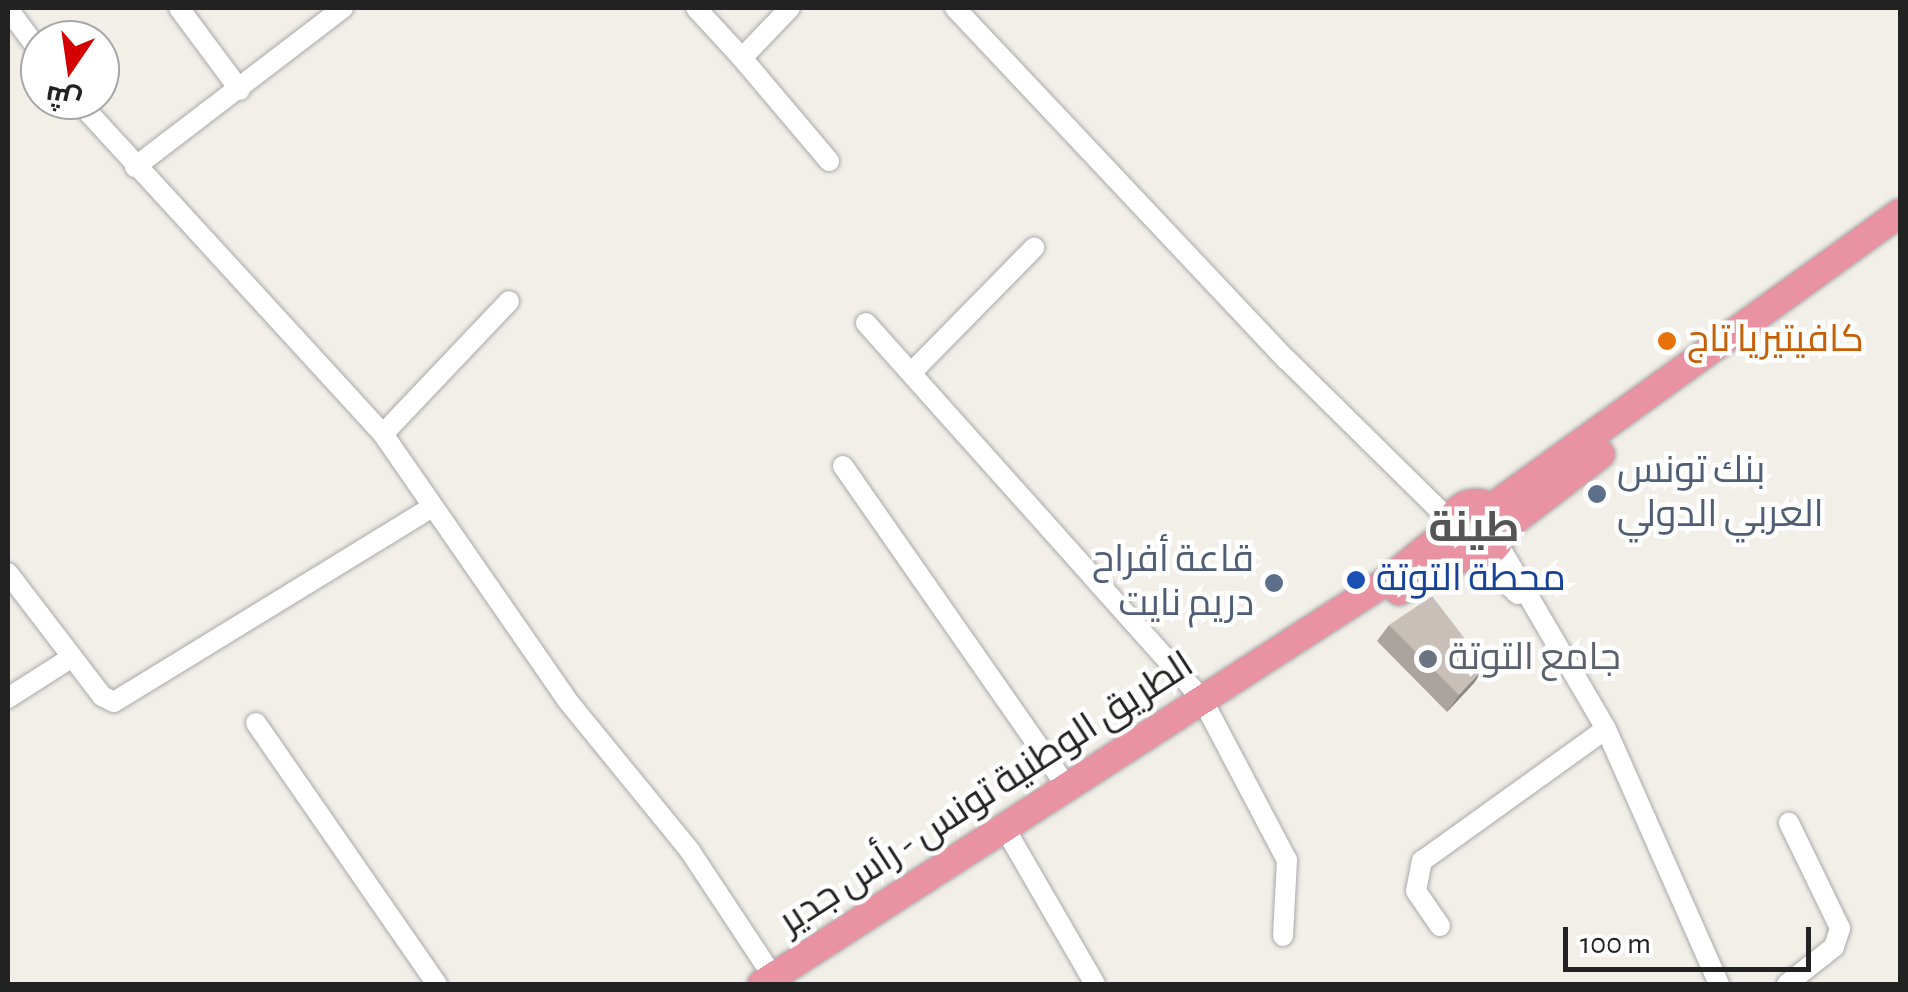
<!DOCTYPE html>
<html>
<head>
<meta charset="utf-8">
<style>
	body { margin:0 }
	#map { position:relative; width:1908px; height:992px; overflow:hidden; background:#f2efe9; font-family:"Alegreya Sans",Cairo,sans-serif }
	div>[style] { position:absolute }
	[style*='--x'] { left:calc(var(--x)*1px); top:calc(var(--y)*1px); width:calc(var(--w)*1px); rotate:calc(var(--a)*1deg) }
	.roads { filter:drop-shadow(0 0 2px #a9a9a9) drop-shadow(0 0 2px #a9a9a9) }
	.minor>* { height:20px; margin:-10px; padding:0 10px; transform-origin:10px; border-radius:10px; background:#fff }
	.highway>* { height:28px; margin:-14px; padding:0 14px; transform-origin:14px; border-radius:14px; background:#e892a2 }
	.highway>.ring { margin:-14px; padding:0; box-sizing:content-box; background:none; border:28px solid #e892a2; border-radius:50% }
	.wall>* { inset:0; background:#aba49e }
	.shaded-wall>* { inset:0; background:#8b8681 }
	.building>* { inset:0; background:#c7bfb8 }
	.dots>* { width:28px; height:28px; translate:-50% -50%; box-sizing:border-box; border:5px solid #fff; border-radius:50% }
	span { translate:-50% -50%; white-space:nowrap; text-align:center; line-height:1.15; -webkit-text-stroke:9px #fff; paint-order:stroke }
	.food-label { font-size:38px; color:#c56008 }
	.left { translate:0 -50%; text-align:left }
	.service-label { font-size:38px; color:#4e5e75 }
	.right { translate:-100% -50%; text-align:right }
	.transit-label { font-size:38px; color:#164399 }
	.worship-label { font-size:38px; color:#5b616d }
	.street-label { font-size:38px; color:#222 }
	.quarter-label { font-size:42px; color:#555; font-weight:700 }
	.frame { position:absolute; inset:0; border:10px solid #222; pointer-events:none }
	.north { position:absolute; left:20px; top:20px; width:100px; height:100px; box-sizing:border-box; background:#fff; border:2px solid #a7a7a7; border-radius:50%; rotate:193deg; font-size:28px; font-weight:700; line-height:40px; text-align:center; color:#222 }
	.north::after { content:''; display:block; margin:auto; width:35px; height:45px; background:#d40000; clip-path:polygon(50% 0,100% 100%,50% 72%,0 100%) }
	.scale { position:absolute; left:1563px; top:927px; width:248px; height:45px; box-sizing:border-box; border:5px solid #222; border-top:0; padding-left:12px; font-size:30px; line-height:35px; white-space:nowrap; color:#222; -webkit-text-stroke:8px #fff; paint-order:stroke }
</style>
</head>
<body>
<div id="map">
	<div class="roads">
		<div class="minor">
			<div style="--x:179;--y:8;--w:102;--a:53.4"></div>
			<div style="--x:696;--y:8;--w:68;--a:47.4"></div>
			<div style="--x:742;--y:58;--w:69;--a:-46.2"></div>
			<div style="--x:955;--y:8;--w:484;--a:46.7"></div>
			<div style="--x:1287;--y:360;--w:231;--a:44.6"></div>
			<div style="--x:8;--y:9;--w:54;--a:53.3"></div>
			<div style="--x:742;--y:58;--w:135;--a:49.8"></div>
			<div style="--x:77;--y:100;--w:453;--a:47.5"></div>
			<div style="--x:383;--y:434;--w:323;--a:55.3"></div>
			<div style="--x:567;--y:700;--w:195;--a:50.8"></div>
			<div style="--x:690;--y:851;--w:159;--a:56.5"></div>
			<div style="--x:135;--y:167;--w:262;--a:-37.4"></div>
			<div style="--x:866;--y:323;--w:504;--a:48.22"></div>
			<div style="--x:1202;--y:699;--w:182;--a:62.2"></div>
			<div style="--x:1287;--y:860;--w:76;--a:93"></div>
			<div style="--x:913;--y:371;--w:173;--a:-45.5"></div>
			<div style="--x:383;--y:434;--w:183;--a:-46.5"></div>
			<div style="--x:843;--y:466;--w:390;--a:55.1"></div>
			<div style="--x:1498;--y:544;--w:214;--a:59.7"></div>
			<div style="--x:1606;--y:729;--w:279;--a:66.1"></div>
			<div style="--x:1477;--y:556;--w:56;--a:42.8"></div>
			<div style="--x:8;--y:573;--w:155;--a:52.6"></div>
			<div style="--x:102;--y:696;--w:13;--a:27"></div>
			<div style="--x:114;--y:702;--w:373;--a:-31.5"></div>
			<div style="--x:8;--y:698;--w:76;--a:-32.6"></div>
			<div style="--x:256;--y:723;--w:318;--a:55.3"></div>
			<div style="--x:1004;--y:827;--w:181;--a:59.9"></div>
			<div style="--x:1440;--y:926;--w:42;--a:-124.4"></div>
			<div style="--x:1416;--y:891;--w:31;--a:-79"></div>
			<div style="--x:1422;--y:861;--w:226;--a:-35.7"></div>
			<div style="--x:1787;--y:984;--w:60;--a:-38.2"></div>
			<div style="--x:1834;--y:947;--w:20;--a:-72"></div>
			<div style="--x:1840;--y:928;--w:117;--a:-115.9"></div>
		</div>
		<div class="highway">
			<div class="ring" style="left:1450px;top:503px;width:24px;height:24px"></div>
			<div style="--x:1491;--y:508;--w:504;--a:-35.8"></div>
			<div style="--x:1503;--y:529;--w:123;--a:-37.4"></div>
			<div style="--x:1399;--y:591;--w:78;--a:-27.6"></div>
			<div style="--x:762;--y:984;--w:745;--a:-32.84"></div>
			<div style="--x:1388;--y:580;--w:79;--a:-39.3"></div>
		</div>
	</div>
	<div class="wall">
		<div style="clip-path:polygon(1389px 625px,1474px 683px,1447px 712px,1377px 641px)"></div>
	</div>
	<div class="shaded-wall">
		<div style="clip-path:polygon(1486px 666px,1474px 683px,1447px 712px,1459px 695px)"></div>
	</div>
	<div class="building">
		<div style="clip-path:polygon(1432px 596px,1486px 666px,1459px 695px,1389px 625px)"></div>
	</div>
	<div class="dots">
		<div style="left:1667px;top:341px;background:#e8710a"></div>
		<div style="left:1597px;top:494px;background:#5c6f8a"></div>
		<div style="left:1356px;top:580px;background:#1a4fb4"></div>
		<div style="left:1274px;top:583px;background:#5c6f8a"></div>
		<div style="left:1428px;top:659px;background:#6b7280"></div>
	</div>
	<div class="food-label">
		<span class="left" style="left:1687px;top:341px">كافيتيريا تاج</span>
	</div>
	<div class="service-label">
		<span class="left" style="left:1617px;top:494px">بنك تونس<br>العربي الدولي</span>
		<span class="right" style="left:1254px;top:583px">قاعة أفراح<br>دريم نايت</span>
	</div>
	<div class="transit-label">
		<span class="left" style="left:1376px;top:580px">محطة التوتة</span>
	</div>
	<div class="worship-label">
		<span class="left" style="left:1448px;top:659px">جامع التوتة</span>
	</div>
	<div class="street-label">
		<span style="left:987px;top:794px;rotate:-33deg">الطريق الوطنية تونس - رأس جدير</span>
	</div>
	<div class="quarter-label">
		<span style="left:1474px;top:528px">طينة</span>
	</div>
	<div class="frame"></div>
	<div class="north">ش</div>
	<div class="scale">100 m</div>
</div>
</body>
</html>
